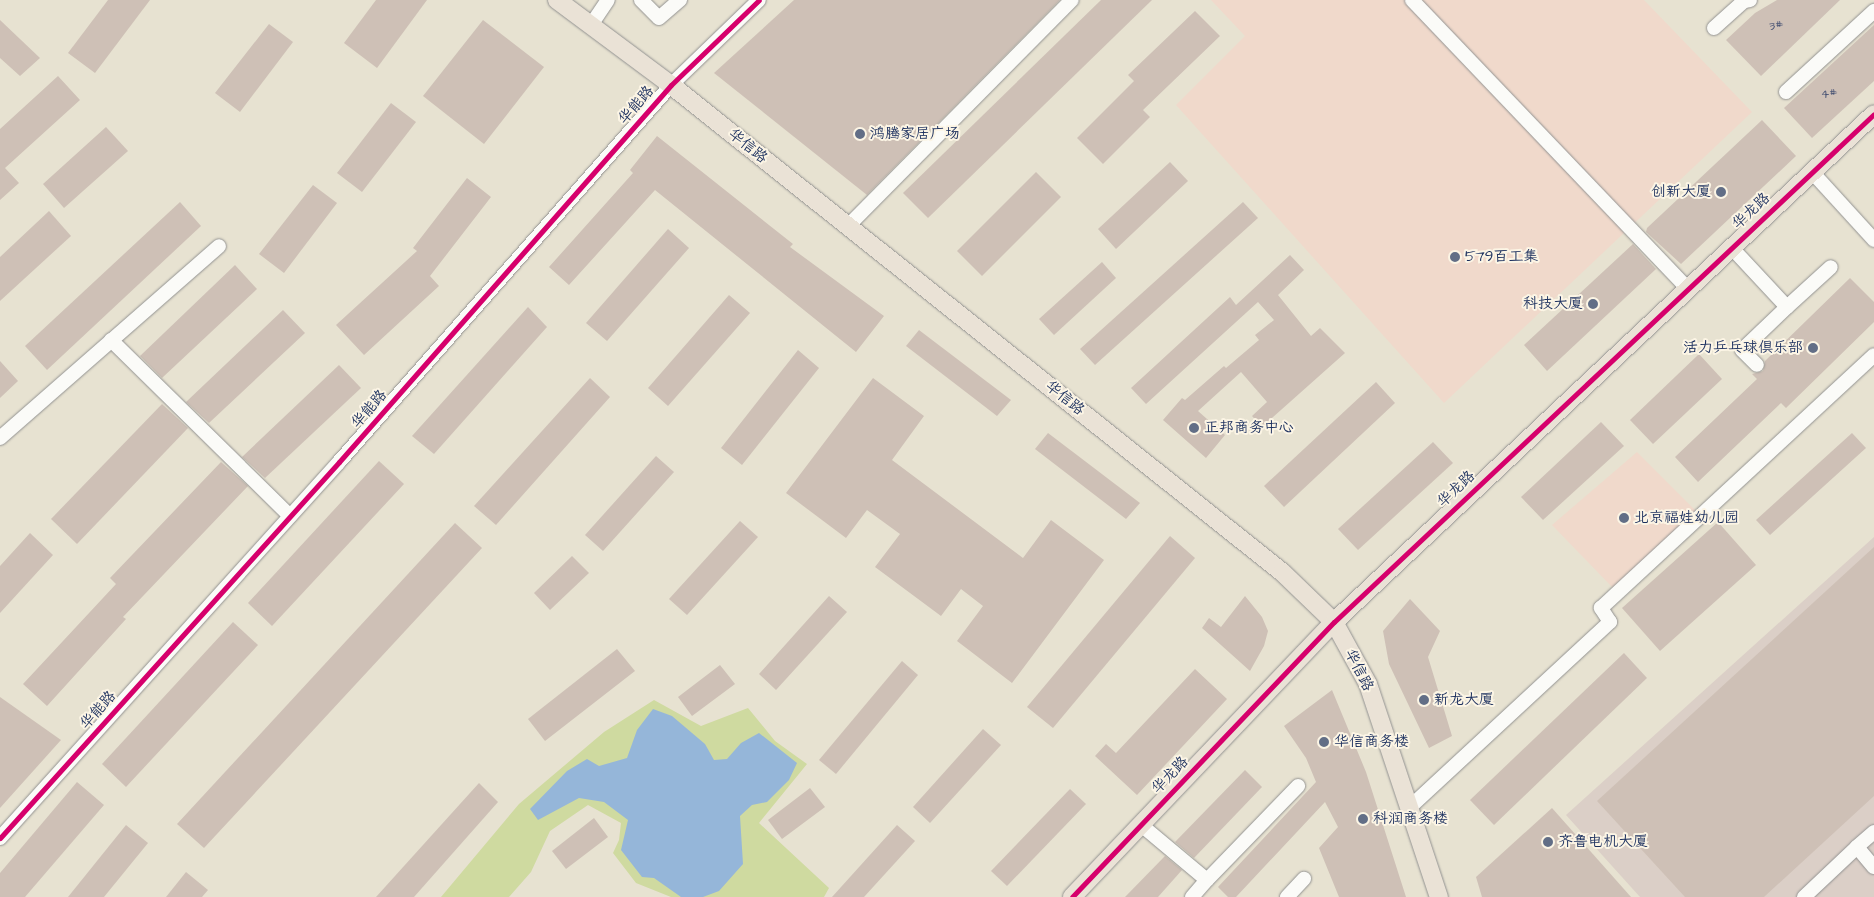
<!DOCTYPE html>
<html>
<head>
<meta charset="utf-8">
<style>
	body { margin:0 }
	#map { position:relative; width:1874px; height:897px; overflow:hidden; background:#e7e2d1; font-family:"Architects Daughter","LXGW WenKai TC",sans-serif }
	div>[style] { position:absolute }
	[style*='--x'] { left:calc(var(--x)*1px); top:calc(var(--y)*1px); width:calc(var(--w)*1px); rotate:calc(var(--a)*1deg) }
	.built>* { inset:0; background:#f0d9cb }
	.industrial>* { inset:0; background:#dbcfc7 }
	.green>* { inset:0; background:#cfdaa0 }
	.water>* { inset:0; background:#95b6d9 }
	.building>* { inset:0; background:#cec0b6 }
	.roads { filter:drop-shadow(0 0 1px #929291) drop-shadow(0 0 1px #929291) }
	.minor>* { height:14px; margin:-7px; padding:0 7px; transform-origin:7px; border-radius:7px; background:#fbfbf8 }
	.major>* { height:18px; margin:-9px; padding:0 9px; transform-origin:9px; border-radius:9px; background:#eae2d6 }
	.cycleway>* { height:5px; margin:-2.5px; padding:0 2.5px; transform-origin:2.5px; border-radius:2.5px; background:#d6006c }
	.dots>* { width:14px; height:14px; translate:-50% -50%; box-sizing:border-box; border:2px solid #fcf5e5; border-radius:50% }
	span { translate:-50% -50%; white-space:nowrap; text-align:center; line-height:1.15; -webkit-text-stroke:4px #fcf5e5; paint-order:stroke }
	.number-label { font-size:12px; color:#485374 }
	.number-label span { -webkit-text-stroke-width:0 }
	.street-label { font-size:15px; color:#1b2f5e }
	.poi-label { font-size:15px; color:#1b2f5e }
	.left { translate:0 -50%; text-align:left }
	.right { translate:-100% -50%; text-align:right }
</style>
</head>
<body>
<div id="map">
	<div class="built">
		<div style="clip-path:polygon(1211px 0,1644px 0,1752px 112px,1444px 403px,1176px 105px,1245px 36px)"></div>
		<div style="clip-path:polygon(1637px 452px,1696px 511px,1613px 588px,1552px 525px)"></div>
	</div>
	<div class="industrial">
		<div style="clip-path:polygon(1874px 537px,1874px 897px,1640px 897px,1566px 815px)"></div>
	</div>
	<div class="green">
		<div style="clip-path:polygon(654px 700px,701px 726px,748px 708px,775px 741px,807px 764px,759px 823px,829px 888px,824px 897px,671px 897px,636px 883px,613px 853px,619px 840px,621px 823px,588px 805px,550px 831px,531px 872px,509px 897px,441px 897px,519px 804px,604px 732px)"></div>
	</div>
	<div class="water">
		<div style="clip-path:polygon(653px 709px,672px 716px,705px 744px,714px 760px,727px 759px,741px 743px,759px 733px,797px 763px,789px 780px,767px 802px,752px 805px,740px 816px,743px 864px,719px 891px,703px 897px,681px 897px,654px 878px,642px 877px,621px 850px,628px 820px,604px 802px,579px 798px,538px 820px,530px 809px,567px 771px,587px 759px,599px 766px,627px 758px,637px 730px)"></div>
	</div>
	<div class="building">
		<div style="clip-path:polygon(108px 0,150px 0,95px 73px,68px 53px)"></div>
		<div style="clip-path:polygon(376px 0,427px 0,377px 68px,344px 43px)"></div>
		<div style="clip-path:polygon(794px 0,1060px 0,867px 195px,714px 73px)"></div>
		<div style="clip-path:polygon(1101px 0,1152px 0,928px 218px,903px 193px)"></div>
		<div style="clip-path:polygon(1777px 0,1840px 0,1761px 76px,1726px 40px,1755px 13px)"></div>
		<div style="clip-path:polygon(1195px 11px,1220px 36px,1143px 110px,1150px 117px,1103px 164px,1077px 138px,1134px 81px,1128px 75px)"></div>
		<div style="clip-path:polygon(0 20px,40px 58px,20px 76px,0 58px)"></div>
		<div style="clip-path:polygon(483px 20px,544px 67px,484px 144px,423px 96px)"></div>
		<div style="clip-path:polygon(269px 24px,293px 42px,240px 112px,215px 93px)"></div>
		<div style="clip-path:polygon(1874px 25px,1874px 81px,1812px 138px,1784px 108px)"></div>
		<div style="clip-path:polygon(58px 76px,80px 100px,5px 168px,19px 183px,0 200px,0 129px)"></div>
		<div style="clip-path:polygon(391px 103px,416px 122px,362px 192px,337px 173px)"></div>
		<div style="clip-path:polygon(1762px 120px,1796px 156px,1681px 264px,1646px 232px,1647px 228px)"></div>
		<div style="clip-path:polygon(106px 127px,128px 151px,64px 208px,43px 184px)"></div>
		<div style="clip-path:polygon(657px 136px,793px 244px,790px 247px,884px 316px,856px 352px,655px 190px,569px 285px,549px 267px,633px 173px,630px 170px)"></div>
		<div style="clip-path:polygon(1170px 162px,1188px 181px,1116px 249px,1098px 229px)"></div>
		<div style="clip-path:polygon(1036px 172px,1061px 197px,982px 276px,957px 251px)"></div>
		<div style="clip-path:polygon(467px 178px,491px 197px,430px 276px,439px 286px,364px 355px,336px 325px,417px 251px,413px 248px)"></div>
		<div style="clip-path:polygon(313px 185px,337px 203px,284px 273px,259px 254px)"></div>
		<div style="clip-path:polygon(180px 202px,201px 226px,47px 370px,25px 346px)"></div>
		<div style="clip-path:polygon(1243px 202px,1258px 218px,1095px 365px,1080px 349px)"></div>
		<div style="clip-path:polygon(49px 211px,71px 236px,0 301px,0 257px)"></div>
		<div style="clip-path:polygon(668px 229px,689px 248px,607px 341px,586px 323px)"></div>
		<div style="clip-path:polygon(1633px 244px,1656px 269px,1547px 371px,1524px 345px)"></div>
		<div style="clip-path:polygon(1290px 255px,1304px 270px,1278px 295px,1311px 336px,1320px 328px,1345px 353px,1262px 427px,1252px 416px,1267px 402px,1241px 372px,1198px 411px,1225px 435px,1206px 458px,1163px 420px,1182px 398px,1185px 400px,1224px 366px,1226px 368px,1259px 340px,1255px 335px,1274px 320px,1258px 302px,1146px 404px,1131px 388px,1230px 297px,1236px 305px)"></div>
		<div style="clip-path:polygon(1102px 262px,1116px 278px,1054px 335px,1039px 319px)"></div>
		<div style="clip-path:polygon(235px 265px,257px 289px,162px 378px,140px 356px)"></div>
		<div style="clip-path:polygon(1850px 278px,1874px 302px,1874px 322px,1786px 408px,1781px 403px,1698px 482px,1675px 457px,1757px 379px,1752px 374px,1763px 371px,1765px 361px)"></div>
		<div style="clip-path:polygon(729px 295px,750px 313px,668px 406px,648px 388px)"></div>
		<div style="clip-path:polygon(528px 307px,547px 327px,434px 454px,412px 436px)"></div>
		<div style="clip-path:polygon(283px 310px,305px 333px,209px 423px,186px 402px)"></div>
		<div style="clip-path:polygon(919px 330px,1011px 400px,997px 416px,906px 346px)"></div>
		<div style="clip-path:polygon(798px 350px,819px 368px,742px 465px,721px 448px)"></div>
		<div style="clip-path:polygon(1699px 354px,1722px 379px,1653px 444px,1630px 420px)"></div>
		<div style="clip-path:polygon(0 361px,18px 381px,0 398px)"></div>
		<div style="clip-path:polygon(339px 365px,361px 388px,265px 478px,242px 457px)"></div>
		<div style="clip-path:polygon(590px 378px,610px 397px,496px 525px,474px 506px)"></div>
		<div style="clip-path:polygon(873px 378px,924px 416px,892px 460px,1023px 558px,1051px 520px,1104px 560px,1012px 683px,957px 641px,983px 606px,961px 589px,941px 616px,875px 567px,900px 534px,867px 510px,846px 538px,786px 493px)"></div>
		<div style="clip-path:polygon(1376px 382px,1395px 403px,1284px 507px,1264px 486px)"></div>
		<div style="clip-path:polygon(162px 404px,188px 428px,77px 544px,51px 519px)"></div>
		<div style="clip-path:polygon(1601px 422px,1624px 446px,1543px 520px,1521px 497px)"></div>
		<div style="clip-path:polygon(1048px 433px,1140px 503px,1126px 519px,1035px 449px)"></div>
		<div style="clip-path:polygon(1852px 433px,1866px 448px,1770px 535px,1756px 520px)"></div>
		<div style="clip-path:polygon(1433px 442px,1453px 463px,1358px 550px,1338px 529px)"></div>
		<div style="clip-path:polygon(656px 456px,674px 472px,603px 551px,585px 535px)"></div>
		<div style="clip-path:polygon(379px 461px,404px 484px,272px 626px,248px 603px)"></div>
		<div style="clip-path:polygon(221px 462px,248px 486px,123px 617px,126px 619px,47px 706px,23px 684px,116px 584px,110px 578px)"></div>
		<div style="clip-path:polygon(740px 521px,758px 537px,687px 615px,669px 599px)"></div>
		<div style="clip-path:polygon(1718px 522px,1756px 565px,1660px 651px,1622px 608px)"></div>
		<div style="clip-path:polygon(455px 523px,482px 548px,204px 848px,177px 824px)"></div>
		<div style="clip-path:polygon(30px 533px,53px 555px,0 613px,0 566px)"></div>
		<div style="clip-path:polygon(1170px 536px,1195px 558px,1053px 728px,1027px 707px)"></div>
		<div style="clip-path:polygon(1874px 547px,1874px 796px,1764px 897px,1685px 897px,1597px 801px)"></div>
		<div style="clip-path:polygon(572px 556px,589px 573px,550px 610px,534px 593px)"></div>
		<div style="clip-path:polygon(829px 596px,847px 612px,776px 690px,759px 674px)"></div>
		<div style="clip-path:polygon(1245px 596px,1262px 617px,1268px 631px,1264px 646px,1250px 671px,1202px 628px,1209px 618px,1221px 627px)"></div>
		<div style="clip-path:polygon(1410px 599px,1440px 631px,1428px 657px,1452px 736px,1429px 748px,1389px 664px,1383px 631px)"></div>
		<div style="clip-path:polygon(233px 622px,258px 645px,126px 787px,102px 764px)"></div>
		<div style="clip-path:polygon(617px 649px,635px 671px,545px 741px,528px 719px)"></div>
		<div style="clip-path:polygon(1624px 653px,1647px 678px,1494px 825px,1470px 800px)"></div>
		<div style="clip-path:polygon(902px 661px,918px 675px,836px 774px,819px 760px)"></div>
		<div style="clip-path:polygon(720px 665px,735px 684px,692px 716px,678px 697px)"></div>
		<div style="clip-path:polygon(1195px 669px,1227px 699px,1137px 795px,1095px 756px,1106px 744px,1116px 753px)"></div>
		<div style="clip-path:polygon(1332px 690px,1366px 772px,1406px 897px,1339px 897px,1319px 848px,1338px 827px,1325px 802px,1236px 897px,1228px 897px,1218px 887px,1316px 782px,1306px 758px,1284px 726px)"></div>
		<div style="clip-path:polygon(0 697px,61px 740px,0 808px)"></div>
		<div style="clip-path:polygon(983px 729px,1001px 745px,930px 823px,913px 807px)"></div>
		<div style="clip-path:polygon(1245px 770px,1262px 787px,1194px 858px,1175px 842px)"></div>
		<div style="clip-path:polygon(77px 782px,104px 805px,25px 897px,0 897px,0 873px)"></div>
		<div style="clip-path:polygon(479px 783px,498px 802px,414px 897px,376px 897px)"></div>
		<div style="clip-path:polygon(810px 788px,825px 807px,782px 839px,768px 820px)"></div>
		<div style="clip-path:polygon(1070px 789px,1086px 804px,1007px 886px,991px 871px)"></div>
		<div style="clip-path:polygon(1552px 808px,1631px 897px,1482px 897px,1476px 877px)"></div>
		<div style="clip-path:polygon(594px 818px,608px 837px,566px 869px,552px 851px)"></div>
		<div style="clip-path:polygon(126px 825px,148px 843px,104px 897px,68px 897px)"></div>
		<div style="clip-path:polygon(897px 825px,915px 841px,864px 897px,832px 897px)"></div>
		<div style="clip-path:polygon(1165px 856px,1182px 870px,1158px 897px,1125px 897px)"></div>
		<div style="clip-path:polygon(186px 872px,208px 890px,202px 897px,166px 897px)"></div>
	</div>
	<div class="roads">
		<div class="minor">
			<div style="--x:641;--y:0;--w:25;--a:45"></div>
			<div style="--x:659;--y:18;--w:28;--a:-41"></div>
			<div style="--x:1412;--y:0;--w:398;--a:46.3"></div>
			<div style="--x:591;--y:25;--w:30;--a:-56"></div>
			<div style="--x:1714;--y:28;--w:40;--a:-42"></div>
			<div style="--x:1744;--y:1;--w:6;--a:-9"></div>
			<div style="--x:1786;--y:92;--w:120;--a:-42.6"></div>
			<div style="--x:1812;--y:172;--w:92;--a:47.6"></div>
			<div style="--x:848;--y:226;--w:318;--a:-45.3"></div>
			<div style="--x:1731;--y:247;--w:82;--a:47"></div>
			<div style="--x:1787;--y:307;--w:62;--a:136.3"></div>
			<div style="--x:1742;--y:350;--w:21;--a:45"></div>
			<div style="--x:1787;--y:307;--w:59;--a:-42.3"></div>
			<div style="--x:111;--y:340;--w:251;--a:44.5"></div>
			<div style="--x:0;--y:438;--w:291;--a:-41.2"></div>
			<div style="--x:1409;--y:808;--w:274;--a:-42.8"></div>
			<div style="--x:1610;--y:622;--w:17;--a:-123"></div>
			<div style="--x:1601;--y:608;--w:372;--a:-42.8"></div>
			<div style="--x:1140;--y:824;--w:87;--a:39.9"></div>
			<div style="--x:1207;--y:880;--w:131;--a:-45.9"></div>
			<div style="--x:1874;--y:832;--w:23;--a:139"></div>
			<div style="--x:1857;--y:847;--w:26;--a:50"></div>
			<div style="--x:0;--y:838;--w:506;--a:-47.96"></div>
			<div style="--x:339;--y:462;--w:502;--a:-48.63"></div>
			<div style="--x:671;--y:85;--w:122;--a:-44"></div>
			<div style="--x:1192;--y:897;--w:23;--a:-49"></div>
			<div style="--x:1287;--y:897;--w:25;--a:-47"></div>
			<div style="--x:1804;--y:897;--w:73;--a:-43.3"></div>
		</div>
		<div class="major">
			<div style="--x:557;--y:0;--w:142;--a:36.7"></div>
			<div style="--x:671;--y:85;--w:781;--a:38.56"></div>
			<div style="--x:1282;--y:572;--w:72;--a:43.9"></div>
			<div style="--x:1334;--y:622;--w:71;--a:61.3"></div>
			<div style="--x:1368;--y:684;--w:225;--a:71.6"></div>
			<div style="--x:1072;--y:897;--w:380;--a:-46.4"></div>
			<div style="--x:1334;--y:622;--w:741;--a:-43.25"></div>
		</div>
	</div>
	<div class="cycleway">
		<div style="--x:0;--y:838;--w:506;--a:-47.96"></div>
		<div style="--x:339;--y:462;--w:502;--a:-48.63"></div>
		<div style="--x:671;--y:85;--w:122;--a:-44"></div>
		<div style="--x:1072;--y:897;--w:380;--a:-46.4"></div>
		<div style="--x:1334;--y:622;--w:741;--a:-43.25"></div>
	</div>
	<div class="dots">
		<div style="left:860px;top:134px;background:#626e86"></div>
		<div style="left:1721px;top:192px;background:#626e86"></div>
		<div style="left:1455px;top:257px;background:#626e86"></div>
		<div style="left:1593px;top:304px;background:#626e86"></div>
		<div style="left:1813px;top:348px;background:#626e86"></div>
		<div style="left:1194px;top:428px;background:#626e86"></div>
		<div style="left:1624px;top:518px;background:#626e86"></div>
		<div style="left:1424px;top:700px;background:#626e86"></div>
		<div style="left:1324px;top:742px;background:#626e86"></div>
		<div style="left:1363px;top:819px;background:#626e86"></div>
		<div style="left:1548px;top:842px;background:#626e86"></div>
	</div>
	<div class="number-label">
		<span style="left:1776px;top:27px">3#</span>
		<span style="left:1829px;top:95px">4#</span>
	</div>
	<div class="street-label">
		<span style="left:636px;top:105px;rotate:-49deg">华能路</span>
		<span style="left:748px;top:146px;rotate:39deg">华信路</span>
		<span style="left:1751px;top:211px;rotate:-43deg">华龙路</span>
		<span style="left:1065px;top:398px;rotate:39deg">华信路</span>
		<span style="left:369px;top:409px;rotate:-49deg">华能路</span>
		<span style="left:1456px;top:489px;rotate:-43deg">华龙路</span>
		<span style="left:1359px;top:670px;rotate:63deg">华信路</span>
		<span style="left:98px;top:710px;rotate:-48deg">华能路</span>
		<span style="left:1170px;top:775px;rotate:-46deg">华龙路</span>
	</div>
	<div class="poi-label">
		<span class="left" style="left:870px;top:134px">鸿腾家居广场</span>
		<span class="right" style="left:1711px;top:192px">创新大厦</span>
		<span class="left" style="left:1465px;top:257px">579百工集</span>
		<span class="right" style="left:1583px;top:304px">科技大厦</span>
		<span class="right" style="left:1803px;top:348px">活力乒乓球俱乐部</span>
		<span class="left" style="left:1204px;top:428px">正邦商务中心</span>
		<span class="left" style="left:1634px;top:518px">北京福娃幼儿园</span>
		<span class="left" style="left:1434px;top:700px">新龙大厦</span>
		<span class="left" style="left:1334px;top:742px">华信商务楼</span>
		<span class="left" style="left:1373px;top:819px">科润商务楼</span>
		<span class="left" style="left:1558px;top:842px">齐鲁电机大厦</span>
	</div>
</div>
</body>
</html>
